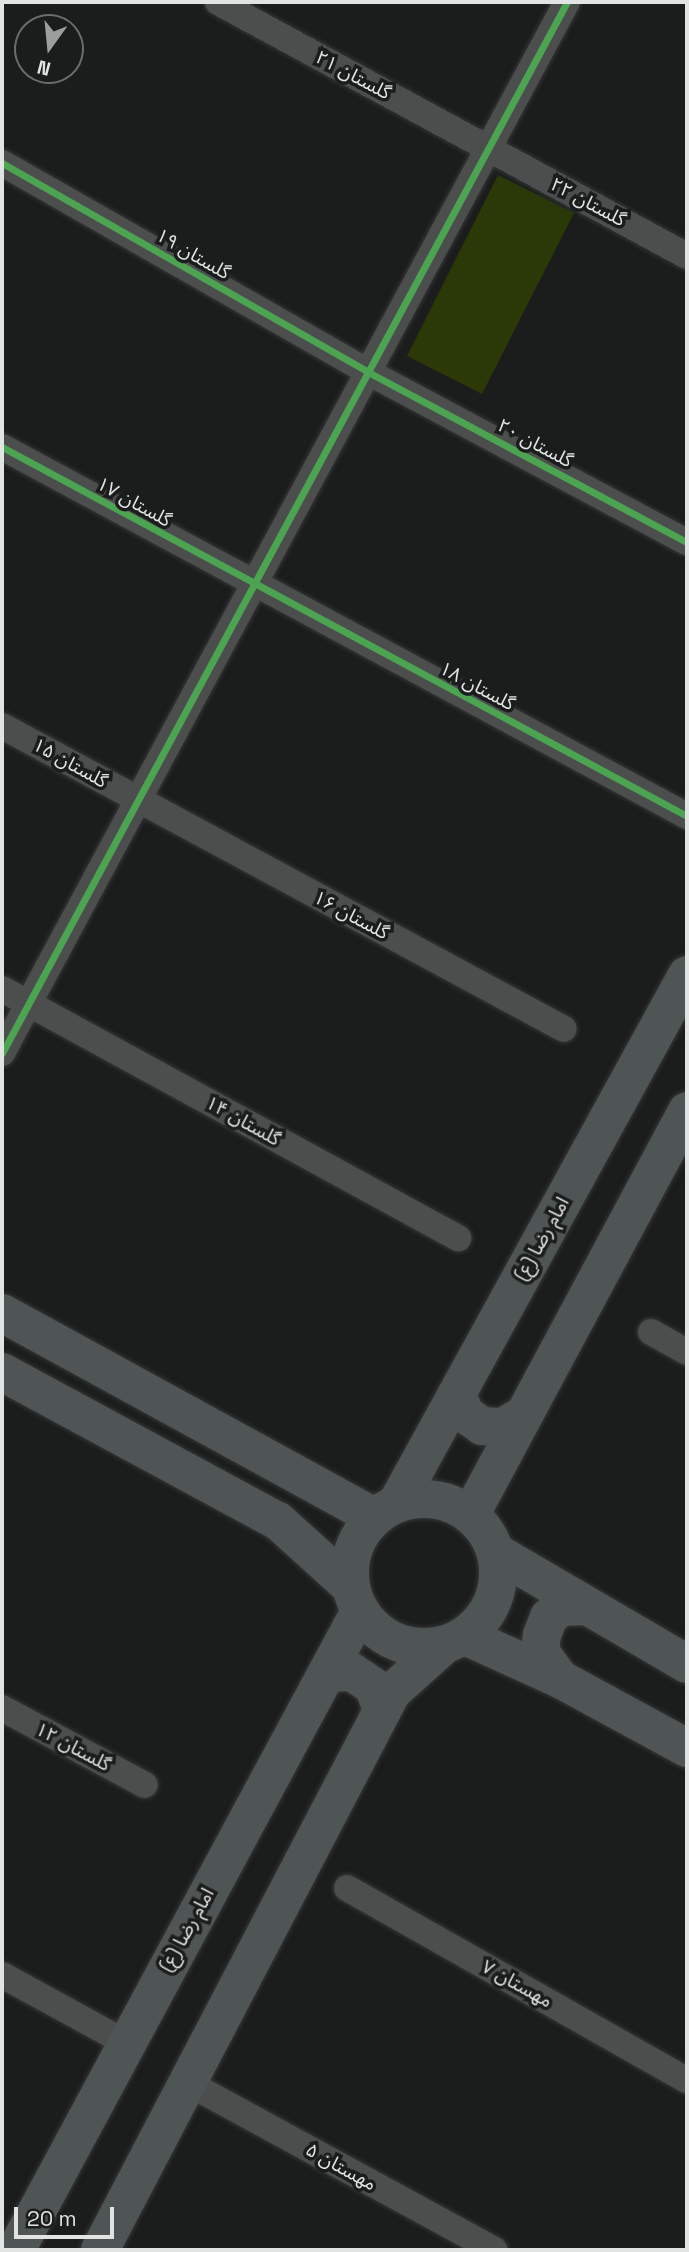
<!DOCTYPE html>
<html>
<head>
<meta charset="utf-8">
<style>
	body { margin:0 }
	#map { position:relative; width:689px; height:2252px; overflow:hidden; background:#1b1c1c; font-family:"Space Grotesk","Noto Sans Arabic",sans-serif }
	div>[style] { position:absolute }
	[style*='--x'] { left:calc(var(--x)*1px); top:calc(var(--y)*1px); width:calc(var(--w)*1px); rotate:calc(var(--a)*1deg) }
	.green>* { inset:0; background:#2b3909 }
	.roads { filter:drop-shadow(0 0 2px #353636) drop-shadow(0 0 2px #353636) }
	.street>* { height:26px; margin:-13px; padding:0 13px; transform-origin:13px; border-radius:13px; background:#4c4d4d }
	.secondary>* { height:38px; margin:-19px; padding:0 19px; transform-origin:19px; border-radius:19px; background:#4f5454 }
	.secondary>.ring { margin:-19px; padding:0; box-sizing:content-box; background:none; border:38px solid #4f5454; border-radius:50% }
	.cycleway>* { height:7px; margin:-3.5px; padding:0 3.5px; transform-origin:3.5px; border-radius:3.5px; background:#4ca352 }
	span { translate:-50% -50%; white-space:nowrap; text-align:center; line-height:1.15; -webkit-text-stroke:7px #1a1d1c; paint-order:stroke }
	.street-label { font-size:19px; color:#e2e4e3 }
	.frame { position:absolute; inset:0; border:4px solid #e2e4e3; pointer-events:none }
	.north { position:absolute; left:14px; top:14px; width:70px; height:70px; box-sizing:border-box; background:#1a1d1c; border:2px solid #6a6d6c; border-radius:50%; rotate:195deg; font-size:19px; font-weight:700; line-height:28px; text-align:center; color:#e2e4e3 }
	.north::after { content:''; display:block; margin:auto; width:24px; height:32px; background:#9c9e9d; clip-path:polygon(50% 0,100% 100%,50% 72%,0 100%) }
	.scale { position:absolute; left:14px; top:2207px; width:100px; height:32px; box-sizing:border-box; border:4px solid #e2e4e3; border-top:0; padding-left:9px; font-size:21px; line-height:24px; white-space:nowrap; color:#e2e4e3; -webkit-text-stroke:5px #1a1d1c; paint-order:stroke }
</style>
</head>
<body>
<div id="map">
	<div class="green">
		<div style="clip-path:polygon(498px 175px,574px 213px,482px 394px,407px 356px)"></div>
	</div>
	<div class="roads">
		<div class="street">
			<div style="--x:218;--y:2;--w:533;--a:28.44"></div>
			<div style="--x:2;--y:163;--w:421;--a:29.7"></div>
			<div style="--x:368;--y:372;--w:361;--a:28.1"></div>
			<div style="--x:2;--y:447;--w:778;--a:28.31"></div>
			<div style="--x:2;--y:726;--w:638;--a:28.33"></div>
			<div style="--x:2;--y:989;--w:520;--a:28.64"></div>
			<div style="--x:2;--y:1053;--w:1193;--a:-61.74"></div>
			<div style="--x:651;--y:1332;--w:41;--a:29.1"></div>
			<div style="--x:2;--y:1708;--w:162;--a:28.3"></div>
			<div style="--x:347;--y:1888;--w:390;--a:29.5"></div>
			<div style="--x:2;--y:1975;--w:141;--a:28.7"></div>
			<div style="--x:188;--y:2083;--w:349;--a:28.6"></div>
		</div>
		<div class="secondary">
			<div style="--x:2;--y:1313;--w:425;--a:28.7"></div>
			<div style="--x:2;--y:1372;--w:314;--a:28.4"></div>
			<div style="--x:278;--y:1521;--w:98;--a:42.1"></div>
			<div style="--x:457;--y:1394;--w:22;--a:68"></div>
			<div style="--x:465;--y:1414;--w:21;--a:35"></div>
			<div style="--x:482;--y:1426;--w:21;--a:3"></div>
			<div style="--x:503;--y:1427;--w:21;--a:-31"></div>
			<div class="ring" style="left:350px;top:1499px;width:110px;height:110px"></div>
			<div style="--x:397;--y:1503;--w:602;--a:-61.22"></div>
			<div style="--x:471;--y:1514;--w:457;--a:-61.8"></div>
			<div style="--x:497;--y:1553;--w:220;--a:30.3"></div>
			<div style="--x:465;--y:1636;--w:104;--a:24.4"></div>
			<div style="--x:560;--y:1679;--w:145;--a:28.5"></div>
			<div style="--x:327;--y:1673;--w:25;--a:-2"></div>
			<div style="--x:352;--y:1672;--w:25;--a:34"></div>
			<div style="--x:373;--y:1686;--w:26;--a:69"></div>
			<div style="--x:560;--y:1679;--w:34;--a:-126"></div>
			<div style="--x:540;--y:1651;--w:16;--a:-83"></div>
			<div style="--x:542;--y:1635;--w:19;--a:-69"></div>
			<div style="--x:549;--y:1617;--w:16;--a:-40"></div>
			<div style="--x:561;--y:1607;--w:26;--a:-2"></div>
			<div style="--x:16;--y:2250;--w:726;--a:-61.7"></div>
			<div style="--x:100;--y:2250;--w:630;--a:-62.38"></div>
			<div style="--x:392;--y:1692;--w:70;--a:-42.1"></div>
		</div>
	</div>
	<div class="cycleway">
		<div style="--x:2;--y:163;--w:421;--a:29.7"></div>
		<div style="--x:368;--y:372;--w:361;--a:28.1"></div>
		<div style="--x:2;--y:447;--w:778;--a:28.31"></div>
		<div style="--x:2;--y:1053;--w:1193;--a:-61.74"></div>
	</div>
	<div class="street-label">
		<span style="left:353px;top:75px;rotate:28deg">گلستان ۲۱</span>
		<span style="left:588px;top:202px;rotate:28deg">گلستان ۲۲</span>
		<span style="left:193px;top:254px;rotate:30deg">گلستان ۱۹</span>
		<span style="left:535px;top:443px;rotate:28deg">گلستان ۲۰</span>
		<span style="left:134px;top:502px;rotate:29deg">گلستان ۱۷</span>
		<span style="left:477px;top:686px;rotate:28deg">گلستان ۱۸</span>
		<span style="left:70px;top:763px;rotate:29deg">گلستان ۱۵</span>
		<span style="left:351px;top:915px;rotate:28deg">گلستان ۱۶</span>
		<span style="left:243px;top:1121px;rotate:29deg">گلستان ۱۴</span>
		<span style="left:542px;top:1239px;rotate:-61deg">امام رضا (ع)</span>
		<span style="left:73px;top:1747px;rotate:28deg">گلستان ۱۲</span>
		<span style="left:187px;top:1930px;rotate:-61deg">امام رضا (ع)</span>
		<span style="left:517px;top:1984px;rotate:29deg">مهستان ۷</span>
		<span style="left:341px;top:2167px;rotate:29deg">مهستان ۵</span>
	</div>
	<div class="frame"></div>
	<div class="north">N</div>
	<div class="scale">20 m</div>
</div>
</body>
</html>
